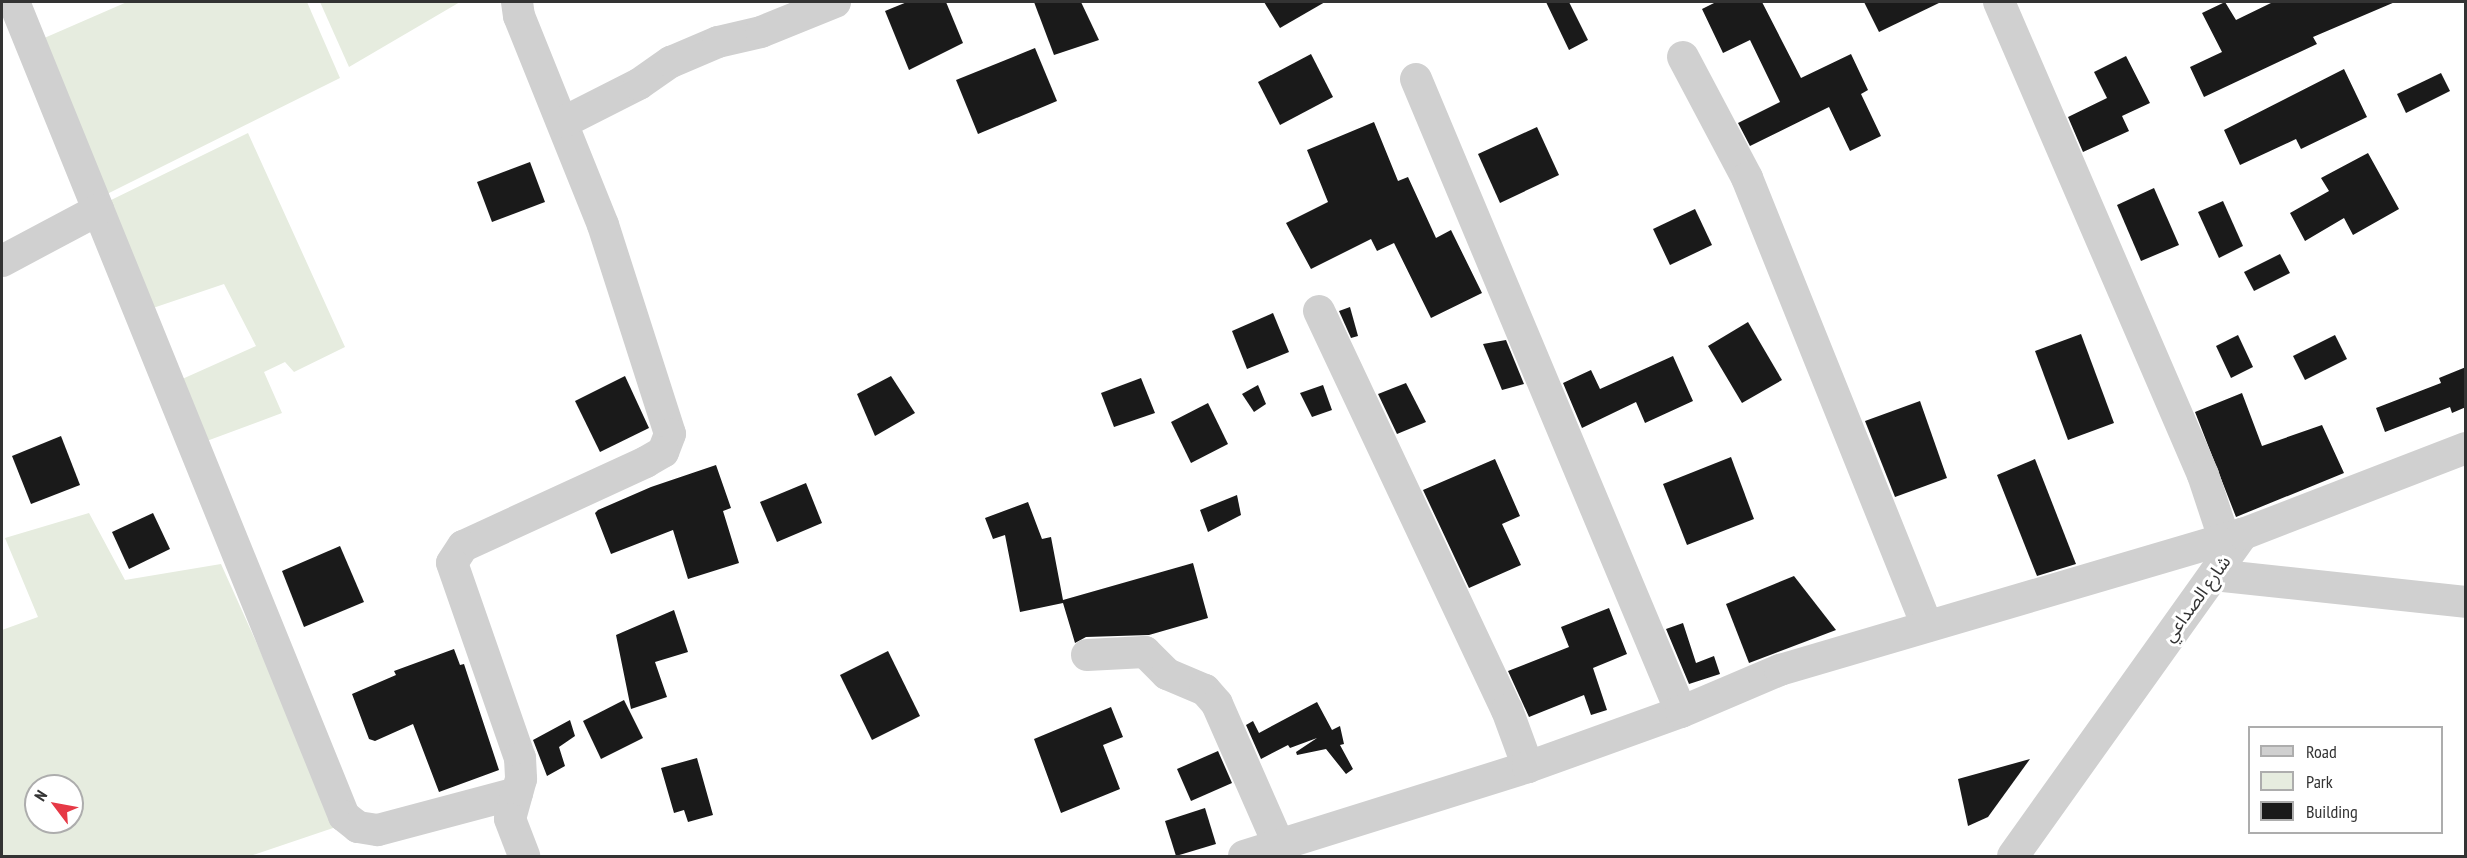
<!DOCTYPE html>
<html>
<head>
<meta charset="utf-8">
<style>
	body { margin:0 }
	#map { position:relative; width:2467px; height:858px; overflow:hidden; background:#fff; font-family:"PT Sans Narrow","Noto Sans Arabic",sans-serif }
	div>[style] { position:absolute }
	[style*='--x'] { left:calc(var(--x)*1px); top:calc(var(--y)*1px); width:calc(var(--w)*1px); rotate:calc(var(--a)*1deg) }
	.green>* { inset:0; background:#e6ecdf }
	.building>* { inset:0; background:#1a1a1a }
	.minor>* { height:32px; margin:-16px; padding:0 16px; transform-origin:16px; border-radius:16px; background:#d0d0d0 }
	span { translate:-50% -50%; white-space:nowrap; text-align:center; line-height:1.15; -webkit-text-stroke:6px #fff; paint-order:stroke }
	.street-label { font-size:18px; color:#333 }
	.frame { position:absolute; inset:0; border:3px solid #333; pointer-events:none }
	.legend { position:absolute; left:2248px; top:726px; width:195px; height:108px; box-sizing:border-box; background:#fff; border:2px solid #adadad; margin:0; padding:8px 10px; list-style:none; font-size:18px; color:#333 }
	.legend li { display:flex; align-items:center; gap:12px; height:30px }
	.legend b { width:30px; border:2px solid #adadad }
	.north { position:absolute; left:24px; top:774px; width:60px; height:60px; box-sizing:border-box; background:#fff; border:2px solid #adadad; border-radius:50%; rotate:302deg; font-size:16px; font-weight:700; line-height:24px; text-align:center; color:#333 }
	.north::after { content:''; display:block; margin:auto; width:21px; height:27px; background:#e63946; clip-path:polygon(50% 0,100% 100%,50% 72%,0 100%) }
</style>
</head>
<body>
<div id="map">
	<div class="green">
		<div style="clip-path:polygon(127px 2px,307px 2px,340px 78px,101px 197px,42px 39px)"></div>
		<div style="clip-path:polygon(320px 2px,460px 2px,349px 67px)"></div>
		<div style="clip-path:polygon(248px 133px,345px 347px,294px 372px,285px 362px,264px 372px,282px 413px,204px 442px,180px 380px,256px 346px,224px 284px,153px 308px,107px 202px)"></div>
		<div style="clip-path:polygon(evenodd,89px 513px,125px 580px,221px 564px,339px 826px,250px 856px,2px 856px,2px 630px,38px 617px,5px 538px,89px 513px,36px 786px,72px 786px,72px 822px,36px 822px,36px 786px)"></div>
	</div>
	<div class="building">
		<div style="clip-path:polygon(907px 2px,946px 2px,963px 43px,909px 70px,885px 11px)"></div>
		<div style="clip-path:polygon(1034px 2px,1081px 2px,1099px 40px,1054px 55px)"></div>
		<div style="clip-path:polygon(1264px 2px,1325px 2px,1280px 28px)"></div>
		<div style="clip-path:polygon(1546px 2px,1569px 2px,1588px 40px,1569px 50px)"></div>
		<div style="clip-path:polygon(1716px 2px,1762px 2px,1801px 78px,1851px 54px,1868px 90px,1861px 94px,1881px 136px,1850px 151px,1829px 107px,1750px 146px,1738px 123px,1780px 102px,1750px 40px,1723px 53px,1702px 9px)"></div>
		<div style="clip-path:polygon(1864px 2px,1941px 2px,1879px 32px)"></div>
		<div style="clip-path:polygon(2225px 2px,2236px 20px,2273px 2px,2395px 2px,2313px 37px,2317px 44px,2204px 97px,2190px 67px,2222px 52px,2202px 13px)"></div>
		<div style="clip-path:polygon(1035px 48px,1057px 101px,978px 134px,956px 80px)"></div>
		<div style="clip-path:polygon(1311px 54px,1333px 97px,1280px 125px,1258px 82px)"></div>
		<div style="clip-path:polygon(2126px 56px,2150px 103px,2122px 116px,2129px 131px,2083px 152px,2068px 117px,2107px 98px,2094px 72px)"></div>
		<div style="clip-path:polygon(2344px 69px,2367px 117px,2301px 149px,2296px 139px,2240px 165px,2224px 130px)"></div>
		<div style="clip-path:polygon(2441px 73px,2450px 91px,2406px 113px,2397px 94px)"></div>
		<div style="clip-path:polygon(1374px 122px,1398px 181px,1408px 177px,1436px 238px,1451px 230px,1482px 293px,1431px 318px,1394px 243px,1377px 251px,1371px 239px,1311px 269px,1286px 223px,1328px 202px,1307px 150px)"></div>
		<div style="clip-path:polygon(1537px 127px,1559px 175px,1500px 203px,1478px 154px)"></div>
		<div style="clip-path:polygon(2368px 153px,2399px 209px,2353px 235px,2344px 218px,2305px 241px,2290px 213px,2329px 191px,2321px 178px)"></div>
		<div style="clip-path:polygon(530px 162px,545px 202px,492px 222px,477px 182px)"></div>
		<div style="clip-path:polygon(2154px 188px,2179px 245px,2141px 261px,2117px 205px)"></div>
		<div style="clip-path:polygon(2223px 201px,2243px 246px,2219px 258px,2198px 212px)"></div>
		<div style="clip-path:polygon(1695px 209px,1712px 245px,1670px 265px,1653px 229px)"></div>
		<div style="clip-path:polygon(2280px 254px,2290px 273px,2254px 291px,2244px 272px)"></div>
		<div style="clip-path:polygon(1350px 307px,1358px 336px,1351px 338px,1339px 311px)"></div>
		<div style="clip-path:polygon(1273px 313px,1289px 352px,1247px 369px,1232px 331px)"></div>
		<div style="clip-path:polygon(1748px 322px,1782px 380px,1742px 403px,1708px 346px)"></div>
		<div style="clip-path:polygon(2081px 334px,2114px 423px,2068px 440px,2035px 351px)"></div>
		<div style="clip-path:polygon(2238px 335px,2253px 367px,2231px 378px,2216px 346px)"></div>
		<div style="clip-path:polygon(2335px 335px,2347px 359px,2305px 380px,2293px 356px)"></div>
		<div style="clip-path:polygon(1506px 340px,1524px 384px,1502px 390px,1483px 344px)"></div>
		<div style="clip-path:polygon(1673px 356px,1693px 401px,1645px 423px,1636px 402px,1582px 428px,1563px 383px,1591px 370px,1600px 389px)"></div>
		<div style="clip-path:polygon(2466px 367px,2466px 407px,2452px 413px,2450px 407px,2385px 432px,2376px 408px,2441px 383px,2439px 378px)"></div>
		<div style="clip-path:polygon(625px 376px,649px 428px,600px 452px,575px 401px)"></div>
		<div style="clip-path:polygon(891px 376px,915px 413px,875px 436px,857px 394px)"></div>
		<div style="clip-path:polygon(1141px 378px,1155px 413px,1114px 427px,1101px 393px)"></div>
		<div style="clip-path:polygon(1406px 383px,1426px 422px,1397px 434px,1378px 394px)"></div>
		<div style="clip-path:polygon(1258px 385px,1266px 404px,1254px 412px,1242px 394px)"></div>
		<div style="clip-path:polygon(1323px 385px,1332px 410px,1312px 417px,1300px 393px)"></div>
		<div style="clip-path:polygon(2242px 393px,2262px 446px,2322px 425px,2344px 473px,2236px 517px,2195px 412px)"></div>
		<div style="clip-path:polygon(1920px 401px,1947px 478px,1895px 497px,1865px 421px)"></div>
		<div style="clip-path:polygon(1208px 403px,1228px 444px,1191px 463px,1171px 422px)"></div>
		<div style="clip-path:polygon(61px 436px,80px 485px,31px 504px,12px 456px)"></div>
		<div style="clip-path:polygon(1731px 457px,1754px 519px,1687px 545px,1663px 484px)"></div>
		<div style="clip-path:polygon(1495px 459px,1520px 516px,1502px 524px,1521px 565px,1469px 588px,1423px 490px)"></div>
		<div style="clip-path:polygon(2035px 459px,2076px 564px,2037px 576px,1997px 475px)"></div>
		<div style="clip-path:polygon(716px 465px,731px 508px,723px 511px,739px 563px,688px 579px,673px 530px,611px 554px,595px 513px,598px 510px,651px 487px)"></div>
		<div style="clip-path:polygon(806px 483px,822px 523px,777px 542px,760px 502px)"></div>
		<div style="clip-path:polygon(1237px 495px,1241px 515px,1208px 532px,1200px 510px)"></div>
		<div style="clip-path:polygon(1028px 502px,1042px 539px,1051px 537px,1063px 600px,1193px 563px,1208px 618px,1149px 635px,1086px 637px,1075px 643px,1063px 603px,1020px 612px,1005px 535px,993px 539px,985px 518px)"></div>
		<div style="clip-path:polygon(153px 513px,170px 549px,129px 569px,112px 532px)"></div>
		<div style="clip-path:polygon(340px 546px,364px 602px,304px 627px,282px 571px)"></div>
		<div style="clip-path:polygon(1794px 576px,1836px 630px,1749px 663px,1726px 604px)"></div>
		<div style="clip-path:polygon(1609px 608px,1627px 654px,1593px 668px,1607px 710px,1591px 715px,1584px 695px,1529px 717px,1508px 671px,1569px 647px,1561px 627px)"></div>
		<div style="clip-path:polygon(674px 610px,688px 652px,655px 662px,667px 697px,631px 709px,616px 635px)"></div>
		<div style="clip-path:polygon(1683px 623px,1696px 663px,1714px 656px,1720px 674px,1689px 684px,1666px 629px)"></div>
		<div style="clip-path:polygon(454px 649px,460px 665px,464px 664px,499px 770px,439px 792px,413px 724px,375px 741px,369px 739px,352px 694px,396px 675px,394px 671px)"></div>
		<div style="clip-path:polygon(888px 651px,920px 716px,872px 740px,840px 675px)"></div>
		<div style="clip-path:polygon(624px 700px,643px 738px,601px 759px,583px 721px)"></div>
		<div style="clip-path:polygon(1317px 702px,1332px 730px,1340px 726px,1344px 744px,1340px 745px,1353px 769px,1346px 774px,1326px 749px,1297px 755px,1296px 752px,1317px 738px,1290px 748px,1288px 745px,1261px 759px,1246px 725px,1253px 721px,1259px 733px)"></div>
		<div style="clip-path:polygon(1111px 707px,1123px 737px,1103px 745px,1120px 789px,1061px 813px,1034px 739px)"></div>
		<div style="clip-path:polygon(570px 720px,575px 736px,559px 747px,565px 766px,547px 776px,533px 740px)"></div>
		<div style="clip-path:polygon(1218px 751px,1232px 783px,1191px 801px,1177px 769px)"></div>
		<div style="clip-path:polygon(697px 758px,713px 815px,688px 822px,684px 810px,674px 813px,661px 768px)"></div>
		<div style="clip-path:polygon(2030px 759px,1988px 817px,1968px 826px,1958px 779px)"></div>
		<div style="clip-path:polygon(1205px 808px,1216px 844px,1176px 856px,1165px 821px)"></div>
	</div>
	<div class="minor">
		<div style="--x:14;--y:2;--w:878;--a:67.93"></div>
		<div style="--x:344;--y:816;--w:18;--a:38"></div>
		<div style="--x:358;--y:827;--w:20;--a:9"></div>
		<div style="--x:378;--y:830;--w:144;--a:-14.9"></div>
		<div style="--x:517;--y:2;--w:14;--a:82"></div>
		<div style="--x:519;--y:16;--w:225;--a:68.1"></div>
		<div style="--x:603;--y:225;--w:219;--a:72.2"></div>
		<div style="--x:670;--y:434;--w:19;--a:111"></div>
		<div style="--x:663;--y:452;--w:20;--a:150"></div>
		<div style="--x:646;--y:462;--w:201;--a:155.3"></div>
		<div style="--x:463;--y:546;--w:20;--a:123"></div>
		<div style="--x:452;--y:563;--w:207;--a:70.8"></div>
		<div style="--x:520;--y:758;--w:21;--a:87"></div>
		<div style="--x:521;--y:779;--w:41;--a:105.4"></div>
		<div style="--x:510;--y:819;--w:40;--a:69"></div>
		<div style="--x:1999;--y:2;--w:515;--a:66.67"></div>
		<div style="--x:2203;--y:475;--w:66;--a:71.6"></div>
		<div style="--x:1683;--y:57;--w:137;--a:62.1"></div>
		<div style="--x:1747;--y:178;--w:483;--a:68.1"></div>
		<div style="--x:1416;--y:79;--w:686;--a:67.28"></div>
		<div style="--x:564;--y:122;--w:84;--a:-26.9"></div>
		<div style="--x:639;--y:84;--w:39;--a:-35"></div>
		<div style="--x:671;--y:62;--w:51;--a:-23.1"></div>
		<div style="--x:718;--y:42;--w:44;--a:-13.1"></div>
		<div style="--x:761;--y:32;--w:80;--a:-22.1"></div>
		<div style="--x:2;--y:261;--w:109;--a:-28"></div>
		<div style="--x:1319;--y:311;--w:441;--a:64.8"></div>
		<div style="--x:1507;--y:710;--w:61;--a:69.8"></div>
		<div style="--x:2214;--y:575;--w:253;--a:6.1"></div>
		<div style="--x:1087;--y:655;--w:58;--a:-3"></div>
		<div style="--x:1145;--y:652;--w:31;--a:45"></div>
		<div style="--x:1167;--y:674;--w:41;--a:22.8"></div>
		<div style="--x:1205;--y:690;--w:18;--a:49"></div>
		<div style="--x:1217;--y:704;--w:154;--a:66.3"></div>
		<div style="--x:1244;--y:856;--w:298;--a:-17.4"></div>
		<div style="--x:1528;--y:767;--w:163;--a:-19.8"></div>
		<div style="--x:1681;--y:712;--w:108;--a:-23"></div>
		<div style="--x:1780;--y:670;--w:483;--a:-16.4"></div>
		<div style="--x:2013;--y:856;--w:396;--a:-54.5"></div>
		<div style="--x:2243;--y:534;--w:239;--a:-21.1"></div>
	</div>
	<div class="street-label">
		<span style="left:2197px;top:599px;rotate:-54deg">شارع الصداعي</span>
	</div>
	<div class="frame"></div>
	<ul class="legend">
	<li><b style="height:8px;background:#d0d0d0"></b>Road</li>
	<li><b style="height:16px;background:#e6ecdf"></b>Park</li>
	<li><b style="height:16px;background:#1a1a1a"></b>Building</li>
	</ul>
	<div class="north">N</div>
</div>
</body>
</html>
